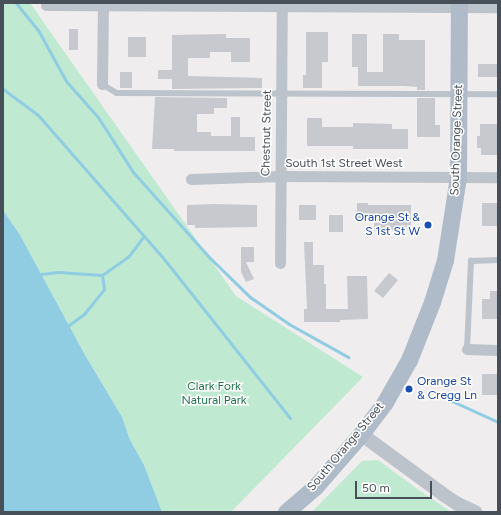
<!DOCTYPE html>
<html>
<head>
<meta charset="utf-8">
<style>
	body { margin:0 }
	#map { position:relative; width:501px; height:515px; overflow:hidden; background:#efeded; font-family:Figtree,sans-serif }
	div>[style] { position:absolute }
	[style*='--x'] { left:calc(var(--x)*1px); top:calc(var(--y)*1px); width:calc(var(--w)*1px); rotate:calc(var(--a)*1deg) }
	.green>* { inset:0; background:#bfe9d1 }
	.water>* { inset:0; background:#90cde2 }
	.stream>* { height:3px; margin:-1.5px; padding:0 1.5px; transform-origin:1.5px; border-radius:1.5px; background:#90cde2 }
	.building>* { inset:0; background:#c7c9cf }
	.service>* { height:5.5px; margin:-2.75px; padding:0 2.75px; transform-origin:2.75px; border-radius:2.75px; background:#bcc3cb }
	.minor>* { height:11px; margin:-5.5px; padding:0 5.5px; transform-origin:5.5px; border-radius:5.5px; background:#bcc3cb }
	.tertiary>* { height:14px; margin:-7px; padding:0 7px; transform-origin:7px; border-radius:7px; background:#bcc3cb }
	.primary>* { height:17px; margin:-8.5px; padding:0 8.5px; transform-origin:8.5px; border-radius:8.5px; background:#afbbc9 }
	.dots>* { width:11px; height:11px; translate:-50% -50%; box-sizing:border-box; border:2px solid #fff; border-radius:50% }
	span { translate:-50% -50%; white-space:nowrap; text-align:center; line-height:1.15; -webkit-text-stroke:3px #fff; paint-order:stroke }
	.street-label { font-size:12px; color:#474f58 }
	.transit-label { font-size:12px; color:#164399 }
	.right { translate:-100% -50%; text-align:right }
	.left { translate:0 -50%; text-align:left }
	.park-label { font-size:12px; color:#20714c }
	.frame { position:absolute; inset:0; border:4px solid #474f58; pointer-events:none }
	.scale { position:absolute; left:355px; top:481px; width:77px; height:18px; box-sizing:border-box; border:2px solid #474f58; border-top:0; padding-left:5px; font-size:12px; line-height:14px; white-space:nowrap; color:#474f58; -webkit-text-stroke:3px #fff; paint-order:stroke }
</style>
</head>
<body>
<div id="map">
	<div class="green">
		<div style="clip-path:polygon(3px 3px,30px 3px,236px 296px,363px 377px,231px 512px,162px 512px,144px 465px,130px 440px,122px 417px,85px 355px,20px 235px,3px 210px)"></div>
		<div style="clip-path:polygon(378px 460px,416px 488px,451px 512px,312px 512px,362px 461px)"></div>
	</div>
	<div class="water">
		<div style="clip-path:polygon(3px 210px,20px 235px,85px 355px,122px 417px,130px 440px,144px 465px,162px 512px,3px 512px)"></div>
	</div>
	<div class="stream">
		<div style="--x:16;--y:3;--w:35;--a:51"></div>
		<div style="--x:38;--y:30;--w:58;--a:61.2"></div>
		<div style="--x:66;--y:81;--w:48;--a:48.4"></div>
		<div style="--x:98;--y:117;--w:65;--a:57.5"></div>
		<div style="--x:133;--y:172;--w:115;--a:48.2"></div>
		<div style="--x:210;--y:258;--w:56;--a:44.3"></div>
		<div style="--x:250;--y:297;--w:47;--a:34.7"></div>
		<div style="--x:289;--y:324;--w:68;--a:29.2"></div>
		<div style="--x:3;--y:89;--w:44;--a:36.6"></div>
		<div style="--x:38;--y:115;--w:191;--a:48.8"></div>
		<div style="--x:164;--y:259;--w:203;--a:51.6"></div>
		<div style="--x:41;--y:274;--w:17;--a:-7"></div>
		<div style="--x:58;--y:272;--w:44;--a:3.9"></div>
		<div style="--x:102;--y:275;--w:32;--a:-35"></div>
		<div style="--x:128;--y:257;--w:26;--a:-53"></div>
		<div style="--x:69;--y:325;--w:19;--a:-36"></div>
		<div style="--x:84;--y:314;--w:32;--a:-51"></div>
		<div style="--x:104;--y:289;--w:14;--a:-98"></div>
		<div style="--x:441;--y:396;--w:63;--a:24.5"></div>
	</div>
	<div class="building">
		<div style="clip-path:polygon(69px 29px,78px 29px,78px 50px,69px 50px)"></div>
		<div style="clip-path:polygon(306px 32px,328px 32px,328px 62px,322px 62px,322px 88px,303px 88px,303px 75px,306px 75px)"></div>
		<div style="clip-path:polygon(226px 34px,226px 38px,250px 38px,250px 62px,231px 62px,231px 52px,210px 52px,210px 58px,188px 58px,188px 76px,262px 78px,262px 88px,172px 89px,172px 79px,158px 79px,158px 70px,172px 70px,172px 35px)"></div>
		<div style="clip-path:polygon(352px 34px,367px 34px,367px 72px,383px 72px,383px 34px,399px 34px,399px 40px,425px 40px,425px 90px,417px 90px,417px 87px,405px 86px,358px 86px,358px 67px,352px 67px)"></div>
		<div style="clip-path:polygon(128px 37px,146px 37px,146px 57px,128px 57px)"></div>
		<div style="clip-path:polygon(478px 64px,498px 64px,498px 77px,478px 77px)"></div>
		<div style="clip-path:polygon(120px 72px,132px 72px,132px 88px,120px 88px)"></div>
		<div style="clip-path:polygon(155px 97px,227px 98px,227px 108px,214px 108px,214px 114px,197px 114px,197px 132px,211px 132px,211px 136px,231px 136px,231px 117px,240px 117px,240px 137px,255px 137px,255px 151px,174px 151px,174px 149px,152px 149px)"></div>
		<div style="clip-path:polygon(417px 98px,435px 98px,435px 125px,440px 125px,440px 137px,417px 137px)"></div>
		<div style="clip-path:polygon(307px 118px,322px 118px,322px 127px,353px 127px,353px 123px,392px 124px,392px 129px,408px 129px,408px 149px,353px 149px,353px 146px,307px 146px)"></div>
		<div style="clip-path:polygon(480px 124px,498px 124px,498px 155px,481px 155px,481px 148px,477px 148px,477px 136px,480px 136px)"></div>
		<div style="clip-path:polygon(357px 203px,368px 203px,368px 205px,411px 205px,411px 229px,374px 231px,374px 220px,357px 220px)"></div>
		<div style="clip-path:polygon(482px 203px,498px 203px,498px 226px,482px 226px)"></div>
		<div style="clip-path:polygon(214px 204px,257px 205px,257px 227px,195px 228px,195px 225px,187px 225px,187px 205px)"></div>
		<div style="clip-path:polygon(299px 205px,316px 205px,316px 220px,299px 220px)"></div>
		<div style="clip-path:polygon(329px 215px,343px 215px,343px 232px,329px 232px)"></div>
		<div style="clip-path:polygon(304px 242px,313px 242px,313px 265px,324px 265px,324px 284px,326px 284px,326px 309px,348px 309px,347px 276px,367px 276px,368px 319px,340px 320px,340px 322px,304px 322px,304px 309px,307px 309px)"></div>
		<div style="clip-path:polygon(241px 247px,254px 247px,254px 262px,246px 262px,254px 279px,246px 282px,241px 272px)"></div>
		<div style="clip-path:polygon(389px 273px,398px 280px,383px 298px,374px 291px)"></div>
		<div style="clip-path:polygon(490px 291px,498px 291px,498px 319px,482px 319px,482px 299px,490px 299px)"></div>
		<div style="clip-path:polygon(482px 374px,498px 374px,498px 395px,482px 395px)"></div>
	</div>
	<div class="service">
		<div style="--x:102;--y:84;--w:17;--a:31"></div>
		<div style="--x:117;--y:93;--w:381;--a:0.2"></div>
		<div style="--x:467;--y:349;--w:88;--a:-87.4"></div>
		<div style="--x:471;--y:261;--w:27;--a:-2"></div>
	</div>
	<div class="minor">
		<div style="--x:46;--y:5;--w:452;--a:0.3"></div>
		<div style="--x:102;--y:84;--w:81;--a:-89.3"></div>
		<div style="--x:191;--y:179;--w:89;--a:-1.9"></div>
		<div style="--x:280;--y:176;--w:218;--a:0.3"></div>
		<div style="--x:280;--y:263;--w:260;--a:-89.6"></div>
		<div style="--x:467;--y:349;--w:31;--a:2"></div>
	</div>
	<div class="tertiary">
		<div style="--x:361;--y:434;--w:103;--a:36.3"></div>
		<div style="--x:444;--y:495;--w:17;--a:33"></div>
		<div style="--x:458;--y:504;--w:19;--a:25"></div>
	</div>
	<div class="primary">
		<div style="--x:286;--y:512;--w:38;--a:-41"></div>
		<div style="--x:315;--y:487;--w:70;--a:-49"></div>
		<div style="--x:361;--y:434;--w:40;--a:-53"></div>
		<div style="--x:385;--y:402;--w:48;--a:-60.3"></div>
		<div style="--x:409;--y:360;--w:62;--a:-68.4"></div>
		<div style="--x:432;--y:302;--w:44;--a:-72.8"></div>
		<div style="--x:445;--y:260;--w:84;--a:-81.1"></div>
		<div style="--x:458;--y:177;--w:174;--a:-89.7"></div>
	</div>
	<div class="dots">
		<div style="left:428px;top:225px;background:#1a4fb4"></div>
		<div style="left:409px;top:389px;background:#1a4fb4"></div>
	</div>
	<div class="street-label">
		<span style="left:267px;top:133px;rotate:-89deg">Chestnut Street</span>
		<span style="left:457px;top:140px;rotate:-88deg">South Orange Street</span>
		<span style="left:344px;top:164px">South 1st Street West</span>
		<span style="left:346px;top:447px;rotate:-50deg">South Orange Street</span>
	</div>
	<div class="transit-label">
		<span class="right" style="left:420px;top:225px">Orange St &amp;<br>S 1st St W</span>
		<span class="left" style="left:417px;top:389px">Orange St<br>&amp; Cregg Ln</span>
	</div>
	<div class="park-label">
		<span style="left:214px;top:394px">Clark Fork<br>Natural Park</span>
	</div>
	<div class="frame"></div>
	<div class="scale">50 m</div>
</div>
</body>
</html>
